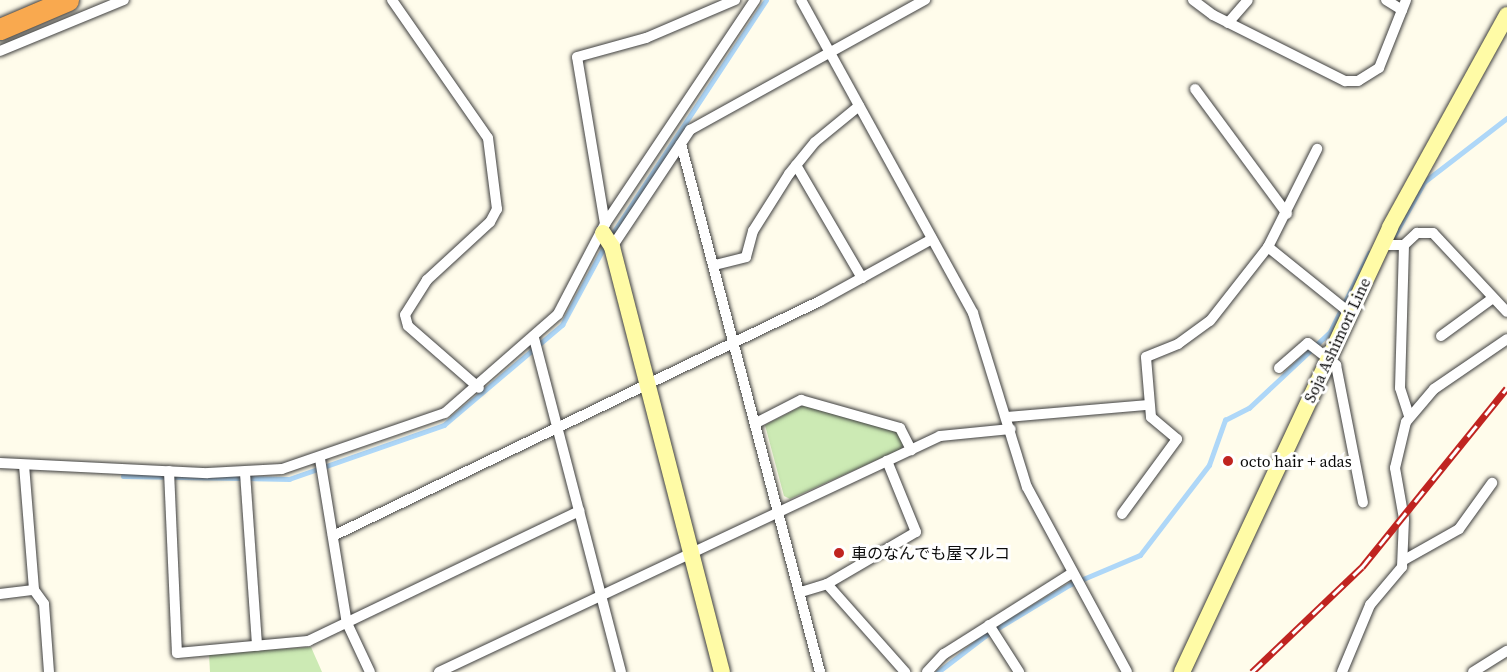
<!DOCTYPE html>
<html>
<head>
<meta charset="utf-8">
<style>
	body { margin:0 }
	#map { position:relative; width:1507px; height:672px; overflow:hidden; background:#fffceb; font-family:"Source Serif 4","Noto Sans JP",serif }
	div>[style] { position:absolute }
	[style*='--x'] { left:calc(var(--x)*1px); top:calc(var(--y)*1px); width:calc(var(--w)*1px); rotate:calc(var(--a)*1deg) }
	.green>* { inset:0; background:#cceab4 }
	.stream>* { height:4.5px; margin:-2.25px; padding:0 2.25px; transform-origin:2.25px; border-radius:2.25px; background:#aed7f8 }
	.roads { filter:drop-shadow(0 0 2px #3f3f3f) drop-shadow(0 0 2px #3f3f3f) }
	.street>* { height:10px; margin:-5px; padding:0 5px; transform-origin:5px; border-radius:5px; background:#fff }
	.secondary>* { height:16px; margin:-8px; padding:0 8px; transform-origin:8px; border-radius:8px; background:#fffba6 }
	.highway>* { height:21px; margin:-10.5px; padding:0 10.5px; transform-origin:10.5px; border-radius:10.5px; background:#f9a94f }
	.rail>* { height:7px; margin-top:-3.5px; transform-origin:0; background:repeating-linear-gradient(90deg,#fff 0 14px,#c02420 0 28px); box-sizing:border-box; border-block:2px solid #c02420 }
	.dots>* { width:16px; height:16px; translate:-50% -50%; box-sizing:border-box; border:3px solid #fff; border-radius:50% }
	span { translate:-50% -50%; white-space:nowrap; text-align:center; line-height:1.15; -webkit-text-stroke:6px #fff; paint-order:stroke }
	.street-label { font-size:16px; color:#0c0c0c }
	.poi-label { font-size:16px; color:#0c0c0c }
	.left { translate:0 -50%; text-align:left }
</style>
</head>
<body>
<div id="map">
	<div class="green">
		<div style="clip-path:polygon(804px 405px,896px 430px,904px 442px,901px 449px,790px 499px,784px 496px,765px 425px)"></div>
		<div style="clip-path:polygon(311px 647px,322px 672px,210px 672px,209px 654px)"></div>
	</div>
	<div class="stream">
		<div style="--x:611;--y:236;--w:282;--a:-56.7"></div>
		<div style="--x:1394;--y:236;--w:62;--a:-60.9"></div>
		<div style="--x:1424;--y:182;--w:105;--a:-37.6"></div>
		<div style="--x:123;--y:476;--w:166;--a:1"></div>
		<div style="--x:289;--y:479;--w:164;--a:-19.2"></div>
		<div style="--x:444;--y:425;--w:155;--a:-40.3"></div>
		<div style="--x:562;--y:325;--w:91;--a:-61.7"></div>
		<div style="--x:938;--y:672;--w:59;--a:-37.5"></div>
		<div style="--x:985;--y:636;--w:98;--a:-31.3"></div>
		<div style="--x:1069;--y:585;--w:77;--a:-22.9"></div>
		<div style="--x:1140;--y:555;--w:113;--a:-52.5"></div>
		<div style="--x:1209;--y:465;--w:48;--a:-70.4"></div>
		<div style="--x:1225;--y:420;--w:27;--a:-27"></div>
		<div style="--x:1249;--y:408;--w:111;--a:-43.2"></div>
		<div style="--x:1330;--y:332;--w:88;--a:-63.7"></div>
	</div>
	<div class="roads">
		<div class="street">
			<div style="--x:392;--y:0;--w:168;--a:55.2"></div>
			<div style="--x:488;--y:138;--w:72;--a:82.8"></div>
			<div style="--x:497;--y:209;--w:15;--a:118"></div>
			<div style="--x:490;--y:222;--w:86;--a:137.4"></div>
			<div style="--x:427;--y:280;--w:41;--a:122.2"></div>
			<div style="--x:405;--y:315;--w:11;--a:75"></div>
			<div style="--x:408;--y:326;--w:94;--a:41.1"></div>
			<div style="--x:801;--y:0;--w:357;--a:61.2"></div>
			<div style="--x:973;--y:313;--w:182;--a:72.8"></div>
			<div style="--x:1027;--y:487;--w:210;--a:61.6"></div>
			<div style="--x:1193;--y:0;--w:25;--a:37"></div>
			<div style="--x:1213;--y:15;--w:148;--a:26.6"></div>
			<div style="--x:1345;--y:81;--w:13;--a:0"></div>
			<div style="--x:1358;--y:81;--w:25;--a:-32"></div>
			<div style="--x:1379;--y:68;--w:73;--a:-68.3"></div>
			<div style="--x:1386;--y:0;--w:19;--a:32"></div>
			<div style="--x:1228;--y:23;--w:30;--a:-49"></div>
			<div style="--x:0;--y:51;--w:134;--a:-22.4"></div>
			<div style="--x:1195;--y:89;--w:155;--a:53.6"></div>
			<div style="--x:681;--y:144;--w:546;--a:75.25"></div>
			<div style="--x:796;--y:165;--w:131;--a:59.7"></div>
			<div style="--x:605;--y:224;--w:169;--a:-99.5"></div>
			<div style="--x:577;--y:57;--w:72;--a:-15.4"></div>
			<div style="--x:646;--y:38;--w:97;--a:-23.1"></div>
			<div style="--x:1381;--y:245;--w:23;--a:0"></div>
			<div style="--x:1404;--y:245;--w:18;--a:-43"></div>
			<div style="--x:1417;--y:233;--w:16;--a:0"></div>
			<div style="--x:1433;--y:233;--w:108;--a:46.9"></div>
			<div style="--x:1404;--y:245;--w:143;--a:91.6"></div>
			<div style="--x:1400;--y:388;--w:29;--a:72"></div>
			<div style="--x:612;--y:247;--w:141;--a:-56.3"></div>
			<div style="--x:690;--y:130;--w:269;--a:-29"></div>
			<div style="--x:1268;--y:247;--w:105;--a:38.8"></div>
			<div style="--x:715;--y:265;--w:32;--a:-14"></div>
			<div style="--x:746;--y:257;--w:27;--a:-75"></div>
			<div style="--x:753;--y:231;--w:67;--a:-57.7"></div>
			<div style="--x:789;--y:174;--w:41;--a:-50.9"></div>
			<div style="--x:815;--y:142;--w:57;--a:-39.3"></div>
			<div style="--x:1441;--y:336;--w:64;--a:-36.2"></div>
			<div style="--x:534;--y:338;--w:345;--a:75.4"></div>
			<div style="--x:1279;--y:368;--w:38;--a:-41"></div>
			<div style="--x:1308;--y:343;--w:36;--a:38"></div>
			<div style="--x:1336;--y:365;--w:140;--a:78.9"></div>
			<div style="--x:1007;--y:417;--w:142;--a:-4.9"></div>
			<div style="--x:756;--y:423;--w:51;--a:-27.1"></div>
			<div style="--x:801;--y:400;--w:103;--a:15.8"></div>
			<div style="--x:900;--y:428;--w:25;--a:63"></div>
			<div style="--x:320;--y:459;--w:166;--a:80.7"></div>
			<div style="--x:347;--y:623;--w:54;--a:64.9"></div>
			<div style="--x:0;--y:463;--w:208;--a:2.8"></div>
			<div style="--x:208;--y:473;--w:74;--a:-3.1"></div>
			<div style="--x:282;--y:469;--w:172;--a:-19"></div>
			<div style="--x:445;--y:413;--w:150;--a:-41.2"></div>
			<div style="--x:558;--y:314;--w:102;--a:-62.4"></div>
			<div style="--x:605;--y:224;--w:270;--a:-56.2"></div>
			<div style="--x:24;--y:465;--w:125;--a:85.4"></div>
			<div style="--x:34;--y:590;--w:17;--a:54"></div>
			<div style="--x:44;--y:604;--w:68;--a:85.8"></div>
			<div style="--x:169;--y:471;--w:182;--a:87.5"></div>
			<div style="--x:177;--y:653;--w:132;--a:-5.2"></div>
			<div style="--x:308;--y:641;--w:301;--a:-25.6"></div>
			<div style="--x:245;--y:473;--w:173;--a:86"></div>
			<div style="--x:1122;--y:514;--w:93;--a:-53.7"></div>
			<div style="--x:1177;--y:439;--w:34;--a:-140"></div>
			<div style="--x:1151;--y:417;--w:60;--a:-94.8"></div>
			<div style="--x:1146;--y:357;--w:35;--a:-22"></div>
			<div style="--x:1178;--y:344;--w:39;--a:-36"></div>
			<div style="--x:1210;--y:321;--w:94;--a:-51.9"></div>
			<div style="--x:1268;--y:247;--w:110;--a:-63.4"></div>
			<div style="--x:333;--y:536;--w:541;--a:-25.76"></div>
			<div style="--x:820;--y:301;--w:128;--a:-29"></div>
			<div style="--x:1404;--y:560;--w:63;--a:-29.4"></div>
			<div style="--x:1459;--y:529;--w:57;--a:-54.3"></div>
			<div style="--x:827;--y:584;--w:118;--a:48.4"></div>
			<div style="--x:801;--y:592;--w:27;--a:-17"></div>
			<div style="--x:827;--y:584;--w:103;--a:-30.3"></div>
			<div style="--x:916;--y:532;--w:77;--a:-112.2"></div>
			<div style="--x:0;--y:594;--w:34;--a:-7"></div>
			<div style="--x:989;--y:625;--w:56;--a:57.4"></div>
			<div style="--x:439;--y:672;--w:554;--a:-25.22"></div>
			<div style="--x:940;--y:436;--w:71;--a:-5.6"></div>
			<div style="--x:927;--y:672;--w:25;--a:-47"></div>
			<div style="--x:944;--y:654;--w:151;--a:-32.3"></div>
			<div style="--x:1342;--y:672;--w:73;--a:-67.3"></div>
			<div style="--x:1370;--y:605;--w:50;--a:-49.9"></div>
			<div style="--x:1402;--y:567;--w:48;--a:-87.6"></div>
			<div style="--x:1404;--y:519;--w:52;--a:-100"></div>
			<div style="--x:1395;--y:468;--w:47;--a:-76.6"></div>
			<div style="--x:1406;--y:422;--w:43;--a:-49.7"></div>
			<div style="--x:1434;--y:389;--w:88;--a:-34.4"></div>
			<div style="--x:1473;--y:672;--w:40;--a:-32"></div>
		</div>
		<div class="secondary">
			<div style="--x:603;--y:233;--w:17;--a:57"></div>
			<div style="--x:612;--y:247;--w:439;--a:75.5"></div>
			<div style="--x:1182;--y:672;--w:491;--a:-64.9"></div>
			<div style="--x:1390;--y:227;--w:242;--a:-61.1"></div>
		</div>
		<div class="highway">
			<div style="--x:0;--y:29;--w:74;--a:-23.1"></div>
		</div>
	</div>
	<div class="rail">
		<div style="--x:1252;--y:672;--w:152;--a:-43.7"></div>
		<div style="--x:1362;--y:567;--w:230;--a:-51"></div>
	</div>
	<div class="dots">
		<div style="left:1228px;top:461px;background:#c02420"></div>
		<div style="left:839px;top:553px;background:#c02420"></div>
	</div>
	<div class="street-label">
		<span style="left:1337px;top:340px;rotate:-65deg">Soja Ashimori Line</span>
	</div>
	<div class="poi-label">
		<span class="left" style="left:1240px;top:461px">octo hair + adas</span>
		<span class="left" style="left:851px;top:553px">車のなんでも屋マルコ</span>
	</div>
</div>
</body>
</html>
